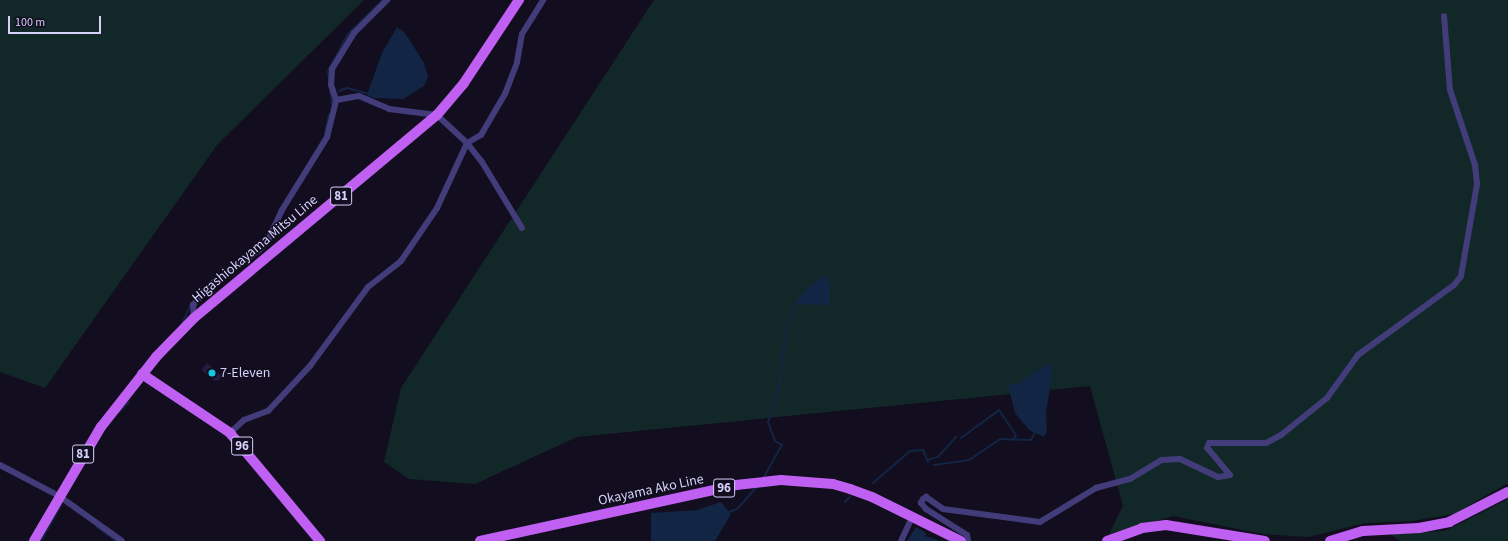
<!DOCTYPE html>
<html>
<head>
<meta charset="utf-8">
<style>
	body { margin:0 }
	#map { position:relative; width:1508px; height:541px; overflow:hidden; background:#120e1f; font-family:"Source Sans 3",sans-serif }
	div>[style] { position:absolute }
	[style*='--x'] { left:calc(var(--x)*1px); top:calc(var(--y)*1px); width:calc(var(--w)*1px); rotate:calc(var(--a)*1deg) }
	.green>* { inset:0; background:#122828 }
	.water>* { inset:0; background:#122544 }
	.stream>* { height:2px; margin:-1px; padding:0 1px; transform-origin:1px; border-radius:1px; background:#122544 }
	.building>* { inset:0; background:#241c3e }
	.minor>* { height:6px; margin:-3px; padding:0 3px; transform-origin:3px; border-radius:3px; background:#423d7a }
	.primary>* { height:10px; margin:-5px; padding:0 5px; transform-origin:5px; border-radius:5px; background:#c060f2 }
	.dots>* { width:11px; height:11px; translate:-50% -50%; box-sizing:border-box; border:2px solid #120e1f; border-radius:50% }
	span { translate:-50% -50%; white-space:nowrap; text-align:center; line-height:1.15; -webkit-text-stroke:3px #120e1f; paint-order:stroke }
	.shield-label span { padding:1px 3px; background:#120e1f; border:1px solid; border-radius:3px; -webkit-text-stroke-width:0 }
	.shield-label { font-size:13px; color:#d6d0fb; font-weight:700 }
	.street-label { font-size:14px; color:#d6d0fb }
	.poi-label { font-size:14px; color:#d6d0fb }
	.left { translate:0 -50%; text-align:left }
	.scale { position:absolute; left:8px; top:16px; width:93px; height:18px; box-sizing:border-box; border:2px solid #d6d0fb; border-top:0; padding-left:5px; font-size:12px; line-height:14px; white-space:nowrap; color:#d6d0fb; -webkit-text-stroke:3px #120e1f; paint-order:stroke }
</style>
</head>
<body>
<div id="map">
	<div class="green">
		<div style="clip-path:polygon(0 0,364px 0,217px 145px,45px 388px,0 372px)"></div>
		<div style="clip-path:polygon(654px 0,1508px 0,1508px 483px,1454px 514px,1412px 521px,1365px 523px,1308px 537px,1263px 534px,1173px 516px,1109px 534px,1123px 506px,1090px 386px,577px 437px,475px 484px,409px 479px,384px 462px,401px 388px)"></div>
		<div style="clip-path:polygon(1508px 499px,1508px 541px,1400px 541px,1389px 533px,1445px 531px)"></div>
	</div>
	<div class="water">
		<div style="clip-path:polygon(397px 27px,405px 33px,424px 63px,428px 77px,424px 86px,403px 99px,374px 98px,367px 96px,368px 92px,382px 53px)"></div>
		<div style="clip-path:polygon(827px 275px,830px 285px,830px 305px,796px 304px,798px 298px,812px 284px)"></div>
		<div style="clip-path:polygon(1049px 363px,1053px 368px,1046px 413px,1047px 432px,1044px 437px,1029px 430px,1015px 413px,1008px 385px,1017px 384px)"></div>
		<div style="clip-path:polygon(721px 502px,731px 514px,715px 541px,651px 541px,651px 513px,697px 510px)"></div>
		<div style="clip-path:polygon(916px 527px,926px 533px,925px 536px,941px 541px,907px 541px)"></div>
	</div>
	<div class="stream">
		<div style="--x:339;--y:91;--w:9;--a:-21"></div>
		<div style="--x:347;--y:88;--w:23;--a:15"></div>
		<div style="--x:332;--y:104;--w:33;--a:-97"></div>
		<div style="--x:328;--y:71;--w:42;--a:-61.6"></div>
		<div style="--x:348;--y:34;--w:49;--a:-44.2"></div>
		<div style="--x:325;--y:133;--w:19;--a:-78"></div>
		<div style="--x:201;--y:291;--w:19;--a:-43"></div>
		<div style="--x:182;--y:324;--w:22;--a:-66"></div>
		<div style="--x:119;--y:412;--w:14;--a:-45"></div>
		<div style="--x:961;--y:438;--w:47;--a:-36.4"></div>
		<div style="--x:999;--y:410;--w:30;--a:56"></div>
		<div style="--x:1016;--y:435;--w:4;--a:124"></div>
		<div style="--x:927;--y:460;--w:11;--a:-15"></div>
		<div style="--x:938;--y:457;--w:27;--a:-48"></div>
		<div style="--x:934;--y:465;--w:35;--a:-8"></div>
		<div style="--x:969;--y:460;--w:37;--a:-34"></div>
		<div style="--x:1000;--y:439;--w:31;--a:2"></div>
		<div style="--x:1031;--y:440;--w:9;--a:-63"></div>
		<div style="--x:764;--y:477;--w:37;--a:-61"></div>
		<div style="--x:782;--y:445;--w:8;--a:-150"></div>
		<div style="--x:775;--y:441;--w:20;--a:-110"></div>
		<div style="--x:768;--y:422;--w:36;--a:-72"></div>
		<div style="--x:779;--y:388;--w:56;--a:-82.9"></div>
		<div style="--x:786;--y:332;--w:33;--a:-70"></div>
		<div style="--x:873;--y:483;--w:49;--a:-40.9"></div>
		<div style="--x:910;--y:451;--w:13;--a:-4"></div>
		<div style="--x:923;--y:450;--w:13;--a:67"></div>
		<div style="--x:845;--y:502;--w:7;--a:-45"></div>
		<div style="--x:729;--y:512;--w:9;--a:-21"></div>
		<div style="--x:737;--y:509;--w:31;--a:-48"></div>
		<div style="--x:97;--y:527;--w:24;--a:36"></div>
		<div style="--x:41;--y:541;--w:41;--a:-60.9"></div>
	</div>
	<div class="building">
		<div style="clip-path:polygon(207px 363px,222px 376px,219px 380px,215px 381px,201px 370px)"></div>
	</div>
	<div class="minor">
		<div style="--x:336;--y:100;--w:23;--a:-10"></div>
		<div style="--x:359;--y:96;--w:33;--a:23"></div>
		<div style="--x:389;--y:109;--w:48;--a:7.1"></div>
		<div style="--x:437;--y:115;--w:41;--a:43"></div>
		<div style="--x:467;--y:143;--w:24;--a:52"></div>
		<div style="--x:482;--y:162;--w:77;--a:58.8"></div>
		<div style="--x:194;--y:318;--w:13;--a:-94"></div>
		<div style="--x:193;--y:305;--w:30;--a:-48"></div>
		<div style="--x:213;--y:283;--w:57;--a:-35.7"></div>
		<div style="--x:259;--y:250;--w:13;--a:-48"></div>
		<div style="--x:268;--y:240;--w:33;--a:-65"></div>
		<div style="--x:282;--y:210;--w:86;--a:-58.3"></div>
		<div style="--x:327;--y:137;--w:38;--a:-76"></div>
		<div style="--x:336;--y:100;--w:16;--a:-108"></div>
		<div style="--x:331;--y:85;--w:16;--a:-86"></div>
		<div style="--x:332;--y:69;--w:42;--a:-58.6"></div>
		<div style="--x:354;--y:33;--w:47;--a:-45"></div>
		<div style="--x:230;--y:433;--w:19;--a:-43"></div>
		<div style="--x:244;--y:420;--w:26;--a:-21"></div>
		<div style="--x:268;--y:411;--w:62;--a:-47"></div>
		<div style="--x:310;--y:366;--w:98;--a:-53.7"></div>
		<div style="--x:368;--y:287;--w:42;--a:-38.2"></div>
		<div style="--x:401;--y:261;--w:64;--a:-55.8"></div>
		<div style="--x:437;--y:208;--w:72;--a:-65.2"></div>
		<div style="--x:467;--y:143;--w:16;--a:-30"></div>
		<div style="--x:481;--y:135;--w:48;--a:-59.7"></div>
		<div style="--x:505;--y:94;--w:34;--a:-69"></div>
		<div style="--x:517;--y:62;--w:28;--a:-80"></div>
		<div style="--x:522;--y:34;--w:40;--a:-58"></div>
		<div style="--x:0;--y:465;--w:67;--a:27.7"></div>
		<div style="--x:59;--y:496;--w:77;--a:35.5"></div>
		<div style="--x:901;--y:541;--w:26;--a:-65"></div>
		<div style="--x:968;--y:541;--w:6;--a:-99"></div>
		<div style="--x:967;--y:535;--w:49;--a:-147.6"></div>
		<div style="--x:926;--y:509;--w:8;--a:-130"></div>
		<div style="--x:921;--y:503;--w:4;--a:-63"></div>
		<div style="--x:923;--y:499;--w:4;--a:-34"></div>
		<div style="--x:926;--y:497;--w:21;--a:35"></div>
		<div style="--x:943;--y:509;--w:98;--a:7.6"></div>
		<div style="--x:1040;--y:522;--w:66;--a:-31.3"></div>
		<div style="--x:1096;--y:488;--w:35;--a:-15"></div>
		<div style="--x:1130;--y:479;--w:37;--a:-31"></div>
		<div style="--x:1162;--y:460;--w:18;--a:-3"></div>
		<div style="--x:1180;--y:459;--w:42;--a:25.3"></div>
		<div style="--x:1218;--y:477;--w:12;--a:-9"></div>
		<div style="--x:1230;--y:475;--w:35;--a:-130"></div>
		<div style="--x:1207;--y:448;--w:5;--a:-68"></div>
		<div style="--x:1209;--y:443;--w:57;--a:0"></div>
		<div style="--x:1266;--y:443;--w:17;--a:-28"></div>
		<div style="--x:1281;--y:435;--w:59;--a:-38.8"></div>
		<div style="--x:1327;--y:398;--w:53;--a:-54.2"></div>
		<div style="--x:1358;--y:355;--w:119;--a:-36.1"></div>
		<div style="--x:1454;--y:285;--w:11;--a:-52"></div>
		<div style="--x:1461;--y:276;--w:93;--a:-80.1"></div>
		<div style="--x:1477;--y:184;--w:19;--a:-96"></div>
		<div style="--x:1475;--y:165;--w:79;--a:-108.4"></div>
		<div style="--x:1450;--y:90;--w:74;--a:-94.6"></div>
	</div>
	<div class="primary">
		<div style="--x:142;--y:374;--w:106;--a:33.8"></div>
		<div style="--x:230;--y:433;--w:141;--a:50.2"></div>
		<div style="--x:34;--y:541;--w:132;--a:-59.6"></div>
		<div style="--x:101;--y:427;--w:89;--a:-51.8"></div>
		<div style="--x:156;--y:357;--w:54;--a:-45.7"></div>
		<div style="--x:194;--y:318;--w:317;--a:-39.9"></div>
		<div style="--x:437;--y:115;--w:42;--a:-49.8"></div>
		<div style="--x:464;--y:83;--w:100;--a:-56.5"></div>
		<div style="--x:480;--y:541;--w:262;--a:-12.3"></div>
		<div style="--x:736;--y:485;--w:45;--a:-6.3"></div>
		<div style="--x:781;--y:480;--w:52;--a:4.4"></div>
		<div style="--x:833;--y:484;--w:18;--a:16"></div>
		<div style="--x:850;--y:489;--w:23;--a:20"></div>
		<div style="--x:872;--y:497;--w:99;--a:26.3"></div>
		<div style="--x:1107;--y:541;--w:37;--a:-20"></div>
		<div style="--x:1142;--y:528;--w:24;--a:-7"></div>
		<div style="--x:1166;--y:525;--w:100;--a:9.2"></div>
		<div style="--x:1330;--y:541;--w:34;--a:-17"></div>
		<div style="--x:1363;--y:531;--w:56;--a:-3.1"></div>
		<div style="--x:1419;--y:528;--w:31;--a:-11"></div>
		<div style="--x:1449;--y:522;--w:66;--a:-27"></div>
	</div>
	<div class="dots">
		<div style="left:212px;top:373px;background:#13c8e4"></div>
	</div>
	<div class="shield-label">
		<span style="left:341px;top:196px">81</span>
		<span style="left:242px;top:446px">96</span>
		<span style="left:83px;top:454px">81</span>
		<span style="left:724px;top:488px">96</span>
	</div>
	<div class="street-label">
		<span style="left:255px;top:249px;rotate:-40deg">Higashiokayama Mitsu Line</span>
		<span style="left:651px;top:490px;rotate:-12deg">Okayama Ako Line</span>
	</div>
	<div class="poi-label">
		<span class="left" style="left:220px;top:373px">7-Eleven</span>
	</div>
	<div class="scale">100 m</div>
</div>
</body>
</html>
